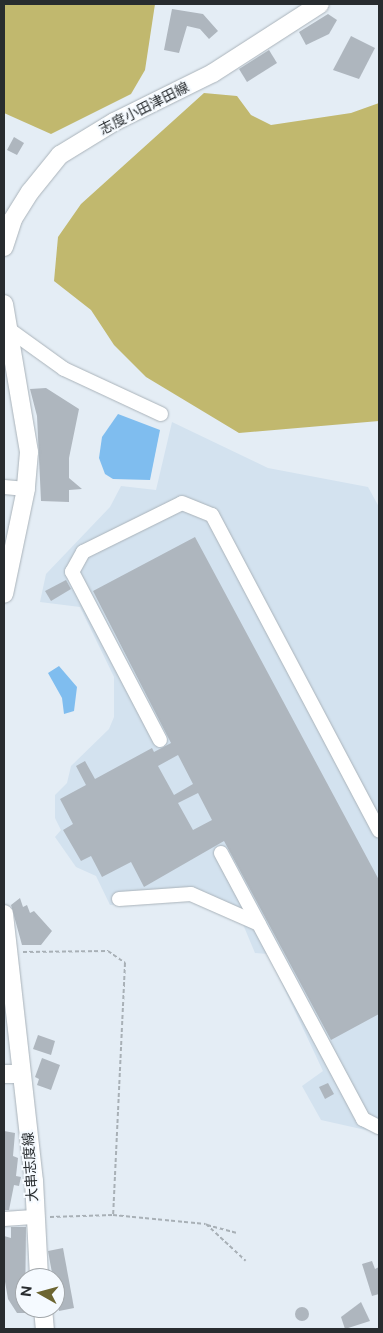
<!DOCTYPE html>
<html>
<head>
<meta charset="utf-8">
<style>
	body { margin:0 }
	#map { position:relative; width:383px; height:1333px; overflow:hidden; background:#e4edf5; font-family:"Public Sans","Noto Sans JP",sans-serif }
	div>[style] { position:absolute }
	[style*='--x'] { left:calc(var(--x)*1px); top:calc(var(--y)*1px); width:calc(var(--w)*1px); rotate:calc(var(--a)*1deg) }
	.built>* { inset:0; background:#d3e2ef }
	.forest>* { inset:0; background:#c1b86e }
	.water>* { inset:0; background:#7fbdef }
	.building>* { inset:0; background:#aeb6be }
	.round { border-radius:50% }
	.path>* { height:2px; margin-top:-1px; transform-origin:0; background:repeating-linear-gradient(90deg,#a8b0b6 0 4px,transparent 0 6.5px) }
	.roads { filter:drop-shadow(0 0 1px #aab3ba) drop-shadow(0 0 1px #aab3ba) }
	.minor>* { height:14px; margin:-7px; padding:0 7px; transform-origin:7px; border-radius:7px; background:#fff }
	.major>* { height:18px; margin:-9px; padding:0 9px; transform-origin:9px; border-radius:9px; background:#fff }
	span { translate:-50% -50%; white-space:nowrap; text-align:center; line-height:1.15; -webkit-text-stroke:4px #f5faff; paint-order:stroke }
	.street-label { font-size:14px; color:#282c2f }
	.frame { position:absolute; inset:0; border:5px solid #282c2f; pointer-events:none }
	.north { position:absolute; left:15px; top:1268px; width:50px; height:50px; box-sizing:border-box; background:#f5faff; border:1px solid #a3a8ac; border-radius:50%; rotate:277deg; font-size:14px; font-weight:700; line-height:20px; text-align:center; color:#282c2f }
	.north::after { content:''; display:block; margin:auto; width:18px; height:22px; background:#6c6531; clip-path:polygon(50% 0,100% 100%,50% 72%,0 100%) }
</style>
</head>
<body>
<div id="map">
	<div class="built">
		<div style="clip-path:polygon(172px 422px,268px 468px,368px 487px,379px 507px,379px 1133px,321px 1120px,302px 1086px,323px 1071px,268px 954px,255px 953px,242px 922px,189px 900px,110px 905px,96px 876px,76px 867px,55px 837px,61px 830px,55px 818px,55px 795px,67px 783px,71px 766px,109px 729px,114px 717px,114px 677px,80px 607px,40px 602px,46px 574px,110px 507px,121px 486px,156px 490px)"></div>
	</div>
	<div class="forest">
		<div style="clip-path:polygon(4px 4px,155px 4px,145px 70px,131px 94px,51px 134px,4px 113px)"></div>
		<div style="clip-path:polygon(204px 93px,237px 96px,251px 115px,271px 125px,351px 113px,379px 103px,379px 421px,239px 433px,146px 377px,114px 345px,91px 310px,54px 281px,58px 237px,81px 204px)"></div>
	</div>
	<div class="water">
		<div style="clip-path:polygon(118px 414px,160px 430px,150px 480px,113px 479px,105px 474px,99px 458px,102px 437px)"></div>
		<div style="clip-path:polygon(59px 666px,77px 687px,74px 711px,64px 714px,62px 698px,48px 673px)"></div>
	</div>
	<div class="building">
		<div style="clip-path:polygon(172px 9px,203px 14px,218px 31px,209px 39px,200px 29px,187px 26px,179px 53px,164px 50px)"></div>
		<div style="clip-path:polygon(328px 14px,337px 20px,329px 34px,306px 45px,299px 32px)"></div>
		<div style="clip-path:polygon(351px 36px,375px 48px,359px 79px,333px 70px)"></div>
		<div style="clip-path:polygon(269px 50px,277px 63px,247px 82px,239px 69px)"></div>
		<div style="clip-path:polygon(14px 137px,24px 143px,17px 155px,7px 150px)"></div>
		<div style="clip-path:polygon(46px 388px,79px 409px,69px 458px,69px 478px,82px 489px,69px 490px,69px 502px,41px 501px,37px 416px,30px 389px)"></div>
		<div style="clip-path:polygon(evenodd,195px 537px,379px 880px,379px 1014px,331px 1040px,224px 841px,144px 887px,131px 862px,102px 877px,91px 856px,81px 861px,63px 830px,73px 824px,60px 799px,86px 785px,76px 766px,85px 761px,95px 779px,152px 748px,154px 752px,171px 743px,93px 591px,195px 537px,178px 755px,193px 784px,174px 795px,158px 766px,178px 755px,195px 537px,198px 793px,212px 820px,193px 830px,178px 803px,198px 793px)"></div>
		<div style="clip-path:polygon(66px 580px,71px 589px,51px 601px,45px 591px)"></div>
		<div style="clip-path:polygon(20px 898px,23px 907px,27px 905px,30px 913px,34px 911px,52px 931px,41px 945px,22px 945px,11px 905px)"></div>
		<div style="clip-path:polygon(38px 1035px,55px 1041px,51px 1055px,33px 1049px)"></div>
		<div style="clip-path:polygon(42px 1058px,60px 1065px,51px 1090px,37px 1085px,39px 1079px,35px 1077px)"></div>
		<div style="clip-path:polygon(328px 1083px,334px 1094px,325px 1099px,319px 1087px)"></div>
		<div style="clip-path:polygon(4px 1131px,15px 1133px,13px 1156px,18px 1158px,16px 1176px,21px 1177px,19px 1186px,14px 1185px,9px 1210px,4px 1210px)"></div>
		<div style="clip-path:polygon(11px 1227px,26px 1227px,25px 1313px,17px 1313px,8px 1299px,4px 1276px,4px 1236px,11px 1238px)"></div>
		<div style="clip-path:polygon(63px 1248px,74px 1308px,59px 1311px,48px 1251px)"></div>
		<div style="clip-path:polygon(372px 1261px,375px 1269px,379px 1267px,379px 1294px,372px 1296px,362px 1264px)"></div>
		<div style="clip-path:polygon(361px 1302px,370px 1321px,345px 1329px,341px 1317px)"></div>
		<div class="round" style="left:295px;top:1307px;width:14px;height:14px"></div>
	</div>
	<div class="path">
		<div style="--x:23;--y:952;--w:85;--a:-0.7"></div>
		<div style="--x:108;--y:951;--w:21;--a:35"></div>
		<div style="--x:125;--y:963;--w:252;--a:92.7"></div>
		<div style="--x:50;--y:1217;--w:63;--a:-1.8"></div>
		<div style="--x:113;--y:1215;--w:93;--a:5.5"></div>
		<div style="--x:206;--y:1224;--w:54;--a:42.8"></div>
		<div style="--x:207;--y:1225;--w:30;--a:15"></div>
	</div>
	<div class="roads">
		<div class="minor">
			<div style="--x:7;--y:328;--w:70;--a:35.7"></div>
			<div style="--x:64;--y:369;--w:107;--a:24.9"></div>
			<div style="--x:4;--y:487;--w:22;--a:5"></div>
			<div style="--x:160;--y:740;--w:190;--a:-117.6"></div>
			<div style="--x:72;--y:572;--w:23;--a:-61"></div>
			<div style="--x:83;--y:552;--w:110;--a:-26.3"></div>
			<div style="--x:182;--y:503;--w:32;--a:22"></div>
			<div style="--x:212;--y:515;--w:357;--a:62.1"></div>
			<div style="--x:221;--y:853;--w:302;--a:61.9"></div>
			<div style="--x:363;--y:1119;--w:18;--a:27"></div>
			<div style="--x:119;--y:899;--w:72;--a:-4"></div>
			<div style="--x:191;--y:894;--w:74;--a:23.8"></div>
			<div style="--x:4;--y:1219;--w:29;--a:-4"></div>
		</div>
		<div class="major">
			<div style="--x:4;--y:247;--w:29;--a:-72"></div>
			<div style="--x:13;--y:219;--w:32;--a:-58"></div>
			<div style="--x:30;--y:192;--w:48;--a:-51"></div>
			<div style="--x:60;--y:155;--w:63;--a:-31.4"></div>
			<div style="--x:114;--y:122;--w:110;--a:-26.3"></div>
			<div style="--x:213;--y:73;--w:127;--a:-32.8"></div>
			<div style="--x:4;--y:304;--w:150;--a:80.4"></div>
			<div style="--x:29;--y:452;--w:37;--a:95"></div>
			<div style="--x:26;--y:489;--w:107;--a:101.8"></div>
			<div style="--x:4;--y:914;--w:269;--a:83.6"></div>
			<div style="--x:34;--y:1181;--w:97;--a:87"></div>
			<div style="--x:4;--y:1074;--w:17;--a:0"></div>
			<div style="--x:43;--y:1308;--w:21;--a:85"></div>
		</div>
	</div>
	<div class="street-label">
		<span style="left:144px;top:108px;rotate:-27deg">志度小田津田線</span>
		<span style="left:30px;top:1167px;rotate:-94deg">大串志度線</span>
	</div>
	<div class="frame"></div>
	<div class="north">N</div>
</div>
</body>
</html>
